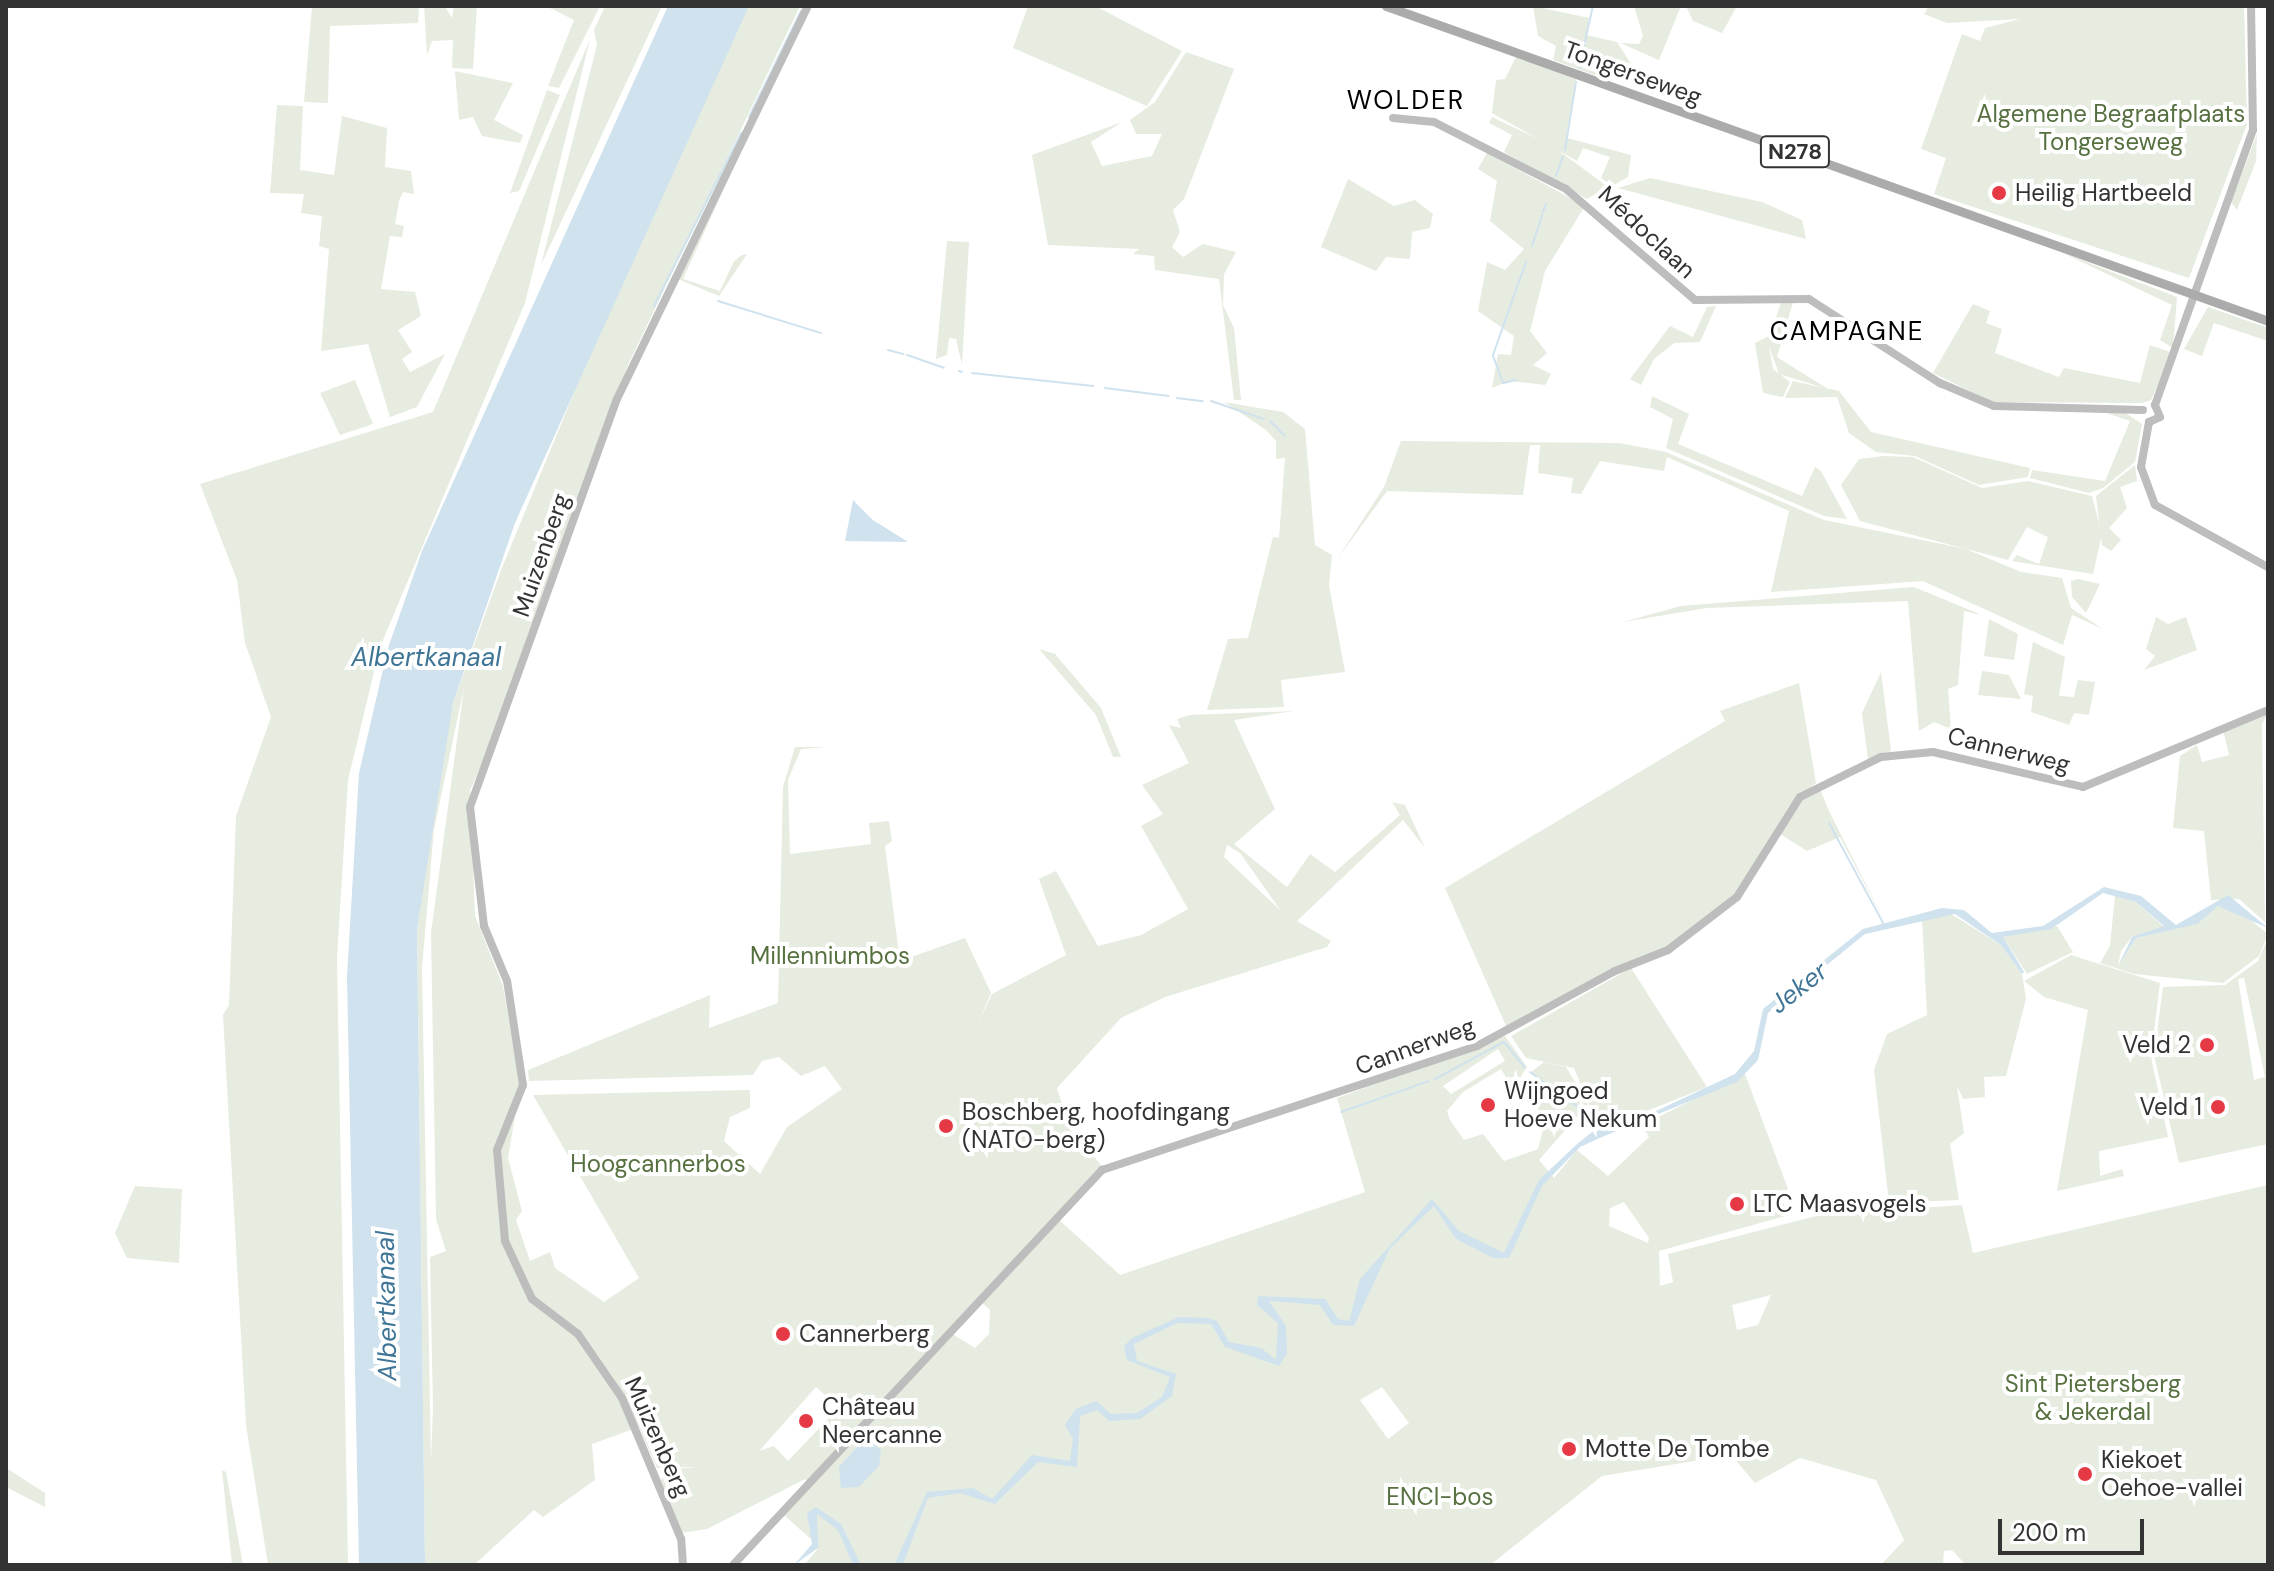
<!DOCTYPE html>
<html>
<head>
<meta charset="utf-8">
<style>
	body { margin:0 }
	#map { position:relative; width:2274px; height:1571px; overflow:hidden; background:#fff; font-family:"DM Sans",sans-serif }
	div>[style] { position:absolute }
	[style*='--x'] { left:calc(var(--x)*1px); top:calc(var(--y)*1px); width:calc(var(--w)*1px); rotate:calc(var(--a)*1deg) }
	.green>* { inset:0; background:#e6ecdf }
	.water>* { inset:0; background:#cfe2ee }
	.stream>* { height:2px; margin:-1px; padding:0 1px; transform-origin:1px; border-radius:1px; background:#cfe2ee }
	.secondary>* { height:8px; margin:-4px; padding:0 4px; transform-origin:4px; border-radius:4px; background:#bdbdbd }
	.primary>* { height:9px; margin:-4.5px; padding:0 4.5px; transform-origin:4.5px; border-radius:4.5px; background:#ababab }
	.dots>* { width:22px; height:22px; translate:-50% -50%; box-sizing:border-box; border:4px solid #fff; border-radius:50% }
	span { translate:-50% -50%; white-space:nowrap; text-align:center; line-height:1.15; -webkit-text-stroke:8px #fff; paint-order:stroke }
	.shield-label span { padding:2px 6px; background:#fff; border:2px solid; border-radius:6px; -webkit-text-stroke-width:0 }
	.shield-label { font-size:22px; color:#333; font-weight:700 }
	.street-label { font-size:24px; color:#333 }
	.park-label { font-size:24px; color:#56703f }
	.poi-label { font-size:24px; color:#333 }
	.left { translate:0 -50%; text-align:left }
	.right { translate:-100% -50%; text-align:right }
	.neighbourhood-label { font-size:26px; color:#000; letter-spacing:2px }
	.water-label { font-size:26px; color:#3f7597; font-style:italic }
	.frame { position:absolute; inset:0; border:8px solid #333; pointer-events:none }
	.scale { position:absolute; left:1998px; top:1519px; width:146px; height:36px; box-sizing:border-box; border:4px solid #333; border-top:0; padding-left:10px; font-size:24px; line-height:28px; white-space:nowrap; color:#333; -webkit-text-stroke:6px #fff; paint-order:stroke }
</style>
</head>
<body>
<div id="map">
	<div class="green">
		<div style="clip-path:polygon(312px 6px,419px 8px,418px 23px,330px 26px,328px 103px,304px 102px)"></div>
		<div style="clip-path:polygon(424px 6px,445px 6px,452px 18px,454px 6px,477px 6px,473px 69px,452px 68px,453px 40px,432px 41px,427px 55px)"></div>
		<div style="clip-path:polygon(546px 6px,600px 6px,559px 88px,548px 86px,574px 20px)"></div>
		<div style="clip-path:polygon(605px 6px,662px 6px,541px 265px,597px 45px,594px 30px)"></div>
		<div style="clip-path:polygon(evenodd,749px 6px,800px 6px,628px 365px,503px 718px,470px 790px,475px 916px,503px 986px,520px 1087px,508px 1158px,522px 1211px,516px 1220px,530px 1261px,550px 1252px,555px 1268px,604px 1302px,639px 1278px,533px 1095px,750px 1090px,750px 1108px,730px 1117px,724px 1141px,760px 1174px,787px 1127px,842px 1089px,825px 1066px,801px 1076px,779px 1057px,762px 1061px,753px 1075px,529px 1081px,528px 1070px,710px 995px,709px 1028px,778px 1003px,783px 787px,795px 747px,827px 747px,801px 749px,788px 780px,790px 854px,871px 844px,869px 823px,889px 821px,892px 841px,885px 846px,900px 961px,965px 938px,991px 993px,978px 1023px,992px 994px,1066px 955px,1039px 879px,1056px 871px,1098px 946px,1141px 935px,1188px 909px,1141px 826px,1163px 814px,1142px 785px,1189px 763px,1169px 725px,1181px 728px,1177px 719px,1190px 715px,1294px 711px,1234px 720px,1275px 809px,1234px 844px,1287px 887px,1310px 854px,1335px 872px,1400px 815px,1392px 802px,1405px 805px,1425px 848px,1403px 820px,1297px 921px,1331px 941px,1327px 947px,1165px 997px,1121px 1018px,1057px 1088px,1070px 1129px,1106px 1171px,1056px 1217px,1120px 1275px,1365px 1192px,1337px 1098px,1505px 1036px,1527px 1067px,1513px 1089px,1501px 1069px,1463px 1092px,1447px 1111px,1450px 1120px,1464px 1140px,1483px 1134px,1504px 1161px,1538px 1149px,1545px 1122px,1530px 1093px,1539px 1079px,1530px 1073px,1544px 1062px,1566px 1067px,1588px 1104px,1539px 1160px,1554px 1178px,1577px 1150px,1608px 1176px,1649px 1137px,1642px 1125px,1745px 1074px,1788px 1189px,1779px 1194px,1789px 1215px,1659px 1251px,1660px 1286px,1673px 1282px,1668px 1254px,1820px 1215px,1962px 1205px,1973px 1253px,2268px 1185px,2268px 1565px,1966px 1565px,1952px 1550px,1944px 1551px,1943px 1565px,1881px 1565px,1904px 1540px,1876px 1480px,1800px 1458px,1755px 1483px,1731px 1455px,1602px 1476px,1490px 1565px,804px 1565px,817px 1550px,813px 1541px,784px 1515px,810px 1485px,805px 1479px,707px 1529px,681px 1533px,661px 1480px,667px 1470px,697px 1467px,657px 1468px,639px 1427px,592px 1444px,595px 1480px,543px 1517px,534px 1510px,474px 1565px,425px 1565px,417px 929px,433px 796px,453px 703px,501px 570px,627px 264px,749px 6px,464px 688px,431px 933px,436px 1219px,446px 1251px,430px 1257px,433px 1408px,431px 1461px,422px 968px,434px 829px,464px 688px,749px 6px,1227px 845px,1240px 853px,1281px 911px,1224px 857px,1227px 845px,749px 6px,1498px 1049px,1505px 1061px,1451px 1094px,1443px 1086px,1498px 1049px,749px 6px,1624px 1202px,1649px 1238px,1648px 1243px,1609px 1226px,1610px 1208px,1624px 1202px,749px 6px,1771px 1295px,1758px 1325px,1737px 1330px,1732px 1305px,1771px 1295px,749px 6px,980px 1301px,990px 1310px,989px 1334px,975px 1348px,951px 1333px,980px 1301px,749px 6px,816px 1387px,837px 1406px,828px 1419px,788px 1461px,774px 1446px,759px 1451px,816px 1387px,749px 6px,1382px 1387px,1409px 1423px,1388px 1439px,1360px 1400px,1382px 1387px)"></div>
		<div style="clip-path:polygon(1028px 6px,1095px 6px,1182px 51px,1147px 106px,1013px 48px)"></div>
		<div style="clip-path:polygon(1533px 6px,1589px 18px,1586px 35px,1617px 42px,1633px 67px,1616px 61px,1611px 81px,1553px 60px,1556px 46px,1538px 36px)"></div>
		<div style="clip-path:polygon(1634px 6px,1681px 6px,1659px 60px,1620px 43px,1639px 44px,1643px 36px)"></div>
		<div style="clip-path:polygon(1686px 6px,1737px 6px,1722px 33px,1693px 21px)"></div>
		<div style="clip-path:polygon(1929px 6px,2244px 6px,2247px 124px,2189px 278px,1934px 194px,1946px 158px,1921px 149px,1962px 34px,1980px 41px,1985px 28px,2020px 19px,1947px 23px,1924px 14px)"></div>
		<div style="clip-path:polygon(590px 39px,525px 303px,380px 647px,348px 780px,337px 958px,348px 1565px,268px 1565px,246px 1425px,223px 1015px,229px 1005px,236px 816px,271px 717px,245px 643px,237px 580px,200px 484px,433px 412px)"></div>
		<div style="clip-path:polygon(1186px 52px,1234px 69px,1184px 199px,1173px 210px,1180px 232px,1172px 247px,1183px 257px,1203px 244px,1236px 252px,1224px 274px,1223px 305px,1234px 328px,1241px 400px,1234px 400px,1219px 279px,1155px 270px,1154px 256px,1133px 254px,1139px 249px,1048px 245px,1032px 155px,1122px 122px,1091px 142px,1102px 166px,1152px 156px,1162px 134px,1136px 134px,1130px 120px,1155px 102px)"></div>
		<div style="clip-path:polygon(1516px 57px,1576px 79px,1567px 138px,1631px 155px,1628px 177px,1612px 186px,1601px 178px,1610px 157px,1583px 148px,1577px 161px,1492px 113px,1496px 80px,1505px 79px)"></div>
		<div style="clip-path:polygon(455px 71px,513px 83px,494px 120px,523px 135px,520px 143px,482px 136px,473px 117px,459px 120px)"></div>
		<div style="clip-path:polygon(547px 90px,560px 95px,519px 191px,510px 193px)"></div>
		<div style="clip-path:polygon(764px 101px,683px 279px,720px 291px,734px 261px,742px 255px,747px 254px,719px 296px,678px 279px)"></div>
		<div style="clip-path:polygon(277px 105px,303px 106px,300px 170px,334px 175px,342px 116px,387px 128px,385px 167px,411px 171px,414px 194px,403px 192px,399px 201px,395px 224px,404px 226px,402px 237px,390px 236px,381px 289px,415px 292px,421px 316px,398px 330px,412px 352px,402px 359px,410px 372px,445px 354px,417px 407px,390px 417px,368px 344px,321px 351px,329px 249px,319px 246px,322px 216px,301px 213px,304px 194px,270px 193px)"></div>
		<div style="clip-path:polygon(1492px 117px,1551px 145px,1608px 187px,1587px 199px,1504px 152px,1512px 135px,1489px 123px)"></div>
		<div style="clip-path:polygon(2257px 134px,2256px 161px,2237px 210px,2231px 202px)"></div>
		<div style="clip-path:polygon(1487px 153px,1585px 206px,1545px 271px,1530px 331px,1547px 353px,1533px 365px,1551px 374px,1545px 385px,1510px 381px,1492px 388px,1498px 354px,1511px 355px,1514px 336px,1478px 311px,1487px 262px,1505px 270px,1524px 249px,1490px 221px,1497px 181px,1478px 169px)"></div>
		<div style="clip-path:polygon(1650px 178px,1762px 202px,1802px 220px,1806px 239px,1618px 188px)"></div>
		<div style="clip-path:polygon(1348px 179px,1394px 206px,1415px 200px,1433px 214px,1430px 228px,1412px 232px,1410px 259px,1386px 257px,1376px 271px,1321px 247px)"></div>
		<div style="clip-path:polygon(947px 241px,969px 242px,962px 365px,956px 339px,949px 338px,947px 355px,936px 359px)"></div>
		<div style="clip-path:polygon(2063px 253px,2177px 297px,2173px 348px,2160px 340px,2172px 305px)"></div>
		<div style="clip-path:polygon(1783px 298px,1794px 299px,1777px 357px,1828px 389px,1779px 374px,1769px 346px,1773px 369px,1790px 382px,1783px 397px,1763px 393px,1755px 343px,1769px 336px)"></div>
		<div style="clip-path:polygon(1973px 304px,1990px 311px,1986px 323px,2002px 329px,1995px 353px,2059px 377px,2064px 368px,2140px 383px,2150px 345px,2173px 353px,2151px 400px,2142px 403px,1992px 402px,1933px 373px)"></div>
		<div style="clip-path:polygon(1716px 306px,1700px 342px,1674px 343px,1654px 359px,1641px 385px,1630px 379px,1670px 326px,1693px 337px,1707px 307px)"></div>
		<div style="clip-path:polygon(2208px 307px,2268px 328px,2268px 341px,2214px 323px,2202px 356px,2184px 349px)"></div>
		<div style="clip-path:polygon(355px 380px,373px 424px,340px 435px,320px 393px)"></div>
		<div style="clip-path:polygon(1793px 381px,1839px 391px,1871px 432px,2030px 468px,2028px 477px,1979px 485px,1915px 456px,1876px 452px,1849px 433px,1837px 397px,1785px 398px)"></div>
		<div style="clip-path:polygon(1652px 396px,1689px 414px,1678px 444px,1802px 496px,1815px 467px,1821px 471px,1847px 519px,1824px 516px,1666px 448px,1673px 419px,1650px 407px)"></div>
		<div style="clip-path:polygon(1224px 402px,1283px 412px,1305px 429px,1315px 545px,1332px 555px,1329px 585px,1345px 672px,1281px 680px,1284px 707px,1207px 710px,1228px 639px,1248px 638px,1273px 537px,1279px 538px,1285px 458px,1276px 459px,1276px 441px,1266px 430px)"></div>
		<div style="clip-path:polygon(2121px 410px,2142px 424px,2135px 462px,2103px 488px,2089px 493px,2030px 478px,2032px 470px,2105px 481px,2130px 421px,2101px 411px)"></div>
		<div style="clip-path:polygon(1401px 441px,1619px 443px,1666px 452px,1824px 520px,1966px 549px,2021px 572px,2062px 578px,2071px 608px,2103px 629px,2072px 615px,2063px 645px,1923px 581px,1771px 592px,1789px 511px,1667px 457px,1664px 471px,1600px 461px,1581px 494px,1571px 493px,1573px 478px,1538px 473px,1540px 445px,1530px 445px,1523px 495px,1387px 491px,1338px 558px,1384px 487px)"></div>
		<div style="clip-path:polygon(1884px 456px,1913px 457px,1982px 488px,2028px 481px,2092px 496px,2102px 534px,2093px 574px,2012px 561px,2017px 555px,2039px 564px,2048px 537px,2027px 527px,2008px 560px,1860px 521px,1841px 485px,1859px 459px)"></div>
		<div style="clip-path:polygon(2135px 465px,2137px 481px,2120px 487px,2127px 508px,2109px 528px,2121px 540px,2111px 551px,2102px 545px,2096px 496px)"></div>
		<div style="clip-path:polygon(2078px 579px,2100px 584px,2086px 613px,2072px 597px,2071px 581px)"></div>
		<div style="clip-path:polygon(1914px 587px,1982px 615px,1964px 611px,1958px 685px,1948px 689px,1951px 729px,1934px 722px,1919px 731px,1908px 601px,1707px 608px,1623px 622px,1681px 606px)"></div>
		<div style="clip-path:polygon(2156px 617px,2168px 624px,2186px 617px,2197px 650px,2144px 670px,2155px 656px,2146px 649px)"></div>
		<div style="clip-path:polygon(1989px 619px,2018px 634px,2014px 660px,1984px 656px)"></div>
		<div style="clip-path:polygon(2033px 642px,2065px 657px,2059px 696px,2074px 697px,2078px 680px,2095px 682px,2089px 715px,2074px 713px,2069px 725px,2031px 712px,2033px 696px,2024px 694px)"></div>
		<div style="clip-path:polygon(1039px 649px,1055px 654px,1101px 708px,1121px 757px,1113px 757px,1096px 715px)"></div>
		<div style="clip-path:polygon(1982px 671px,2009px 675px,2021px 699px,1978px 695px)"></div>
		<div style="clip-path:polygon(1881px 672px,1891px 751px,1868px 759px,1862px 713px)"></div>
		<div style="clip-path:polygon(1799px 683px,1816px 783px,1789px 807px,1744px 886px,1685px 938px,1506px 1026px,1445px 888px,1725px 721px,1720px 711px)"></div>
		<div style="clip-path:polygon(2268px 713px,2262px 724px,2265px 922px,2239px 899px,2211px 900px,2204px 831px,2173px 828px,2180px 756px,2197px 745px,2202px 762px,2229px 755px,2223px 729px)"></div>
		<div style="clip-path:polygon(1819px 787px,1830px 813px,1885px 922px,1840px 837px,1807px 851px,1780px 834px,1801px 799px)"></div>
		<div style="clip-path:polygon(2115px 895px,2136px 902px,2164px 927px,2132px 937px,2121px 951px,2118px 966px,2136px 938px,2195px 924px,2218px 906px,2234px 907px,2268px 934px,2259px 956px,2223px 983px,2134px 974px,2100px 963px,2110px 946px)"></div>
		<div style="clip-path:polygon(1951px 914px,2001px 945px,2022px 974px,2026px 999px,2006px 1076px,1984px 1077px,1985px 1097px,1963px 1099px,1957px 1086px,1964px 1133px,1950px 1144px,1959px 1200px,1889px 1203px,1874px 1070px,1887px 1034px,1927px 1015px,1922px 919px)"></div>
		<div style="clip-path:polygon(2057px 926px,2073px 952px,2027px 974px,2003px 937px)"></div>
		<div style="clip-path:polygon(evenodd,2268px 938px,2268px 1144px,2179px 1163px,2154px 1055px,2163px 987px,2225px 985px,2258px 961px,2268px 938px,2244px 978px,2265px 1077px,2254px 1080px,2238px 979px,2244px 978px)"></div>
		<div style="clip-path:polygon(2071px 955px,2160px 983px,2151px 1057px,2168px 1137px,2099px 1151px,2100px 1176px,2122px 1169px,2124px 1176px,2057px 1191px,2088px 1010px,2044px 997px,2024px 981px)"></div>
		<div style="clip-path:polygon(1631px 968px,1707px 1087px,1609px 1126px,1591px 1109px,1574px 1068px,1526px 1058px,1511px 1036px)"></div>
		<div style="clip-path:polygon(135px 1186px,182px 1189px,179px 1263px,127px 1258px,115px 1233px)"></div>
		<div style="clip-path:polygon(6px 1468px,45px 1493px,45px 1507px,6px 1487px)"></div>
		<div style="clip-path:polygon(222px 1470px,226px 1472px,243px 1565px,232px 1565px)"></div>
	</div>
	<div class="water">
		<div style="clip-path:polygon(668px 6px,749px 6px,515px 523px,453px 703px,417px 929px,425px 1565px,359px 1565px,347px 977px,359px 773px,388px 648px,422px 551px)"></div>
		<div style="clip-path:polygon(853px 500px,873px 520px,908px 542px,845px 541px)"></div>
		<div style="clip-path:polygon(2104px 887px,2141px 896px,2176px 925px,2228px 895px,2268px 928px,2218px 906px,2197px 924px,2136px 938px,2118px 966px,2132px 937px,2164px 926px,2136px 902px,2103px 893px,2051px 929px,2003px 937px,2024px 972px,2022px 974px,2001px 945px,1955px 914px,1865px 934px,1768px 1013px,1758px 1060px,1737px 1082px,1582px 1145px,1542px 1186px,1509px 1258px,1493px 1258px,1456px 1239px,1434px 1206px,1390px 1248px,1354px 1326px,1333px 1325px,1320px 1305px,1269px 1301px,1286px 1326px,1287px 1353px,1279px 1366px,1225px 1347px,1211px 1324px,1177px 1323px,1134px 1344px,1137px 1361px,1176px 1374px,1172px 1396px,1140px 1419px,1109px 1421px,1097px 1410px,1080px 1416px,1077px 1467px,1038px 1462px,995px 1504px,960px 1493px,928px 1498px,903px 1564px,894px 1565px,927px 1492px,973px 1488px,992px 1499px,1032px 1455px,1070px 1461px,1073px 1439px,1065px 1425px,1076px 1409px,1096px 1401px,1111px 1414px,1137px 1413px,1162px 1397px,1170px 1377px,1127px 1360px,1124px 1346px,1132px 1338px,1179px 1317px,1207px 1318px,1217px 1321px,1229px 1342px,1261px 1348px,1276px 1360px,1278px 1323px,1257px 1305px,1258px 1296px,1325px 1299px,1338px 1319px,1349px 1321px,1360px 1279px,1432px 1199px,1459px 1231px,1504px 1253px,1539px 1180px,1576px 1145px,1602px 1124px,1637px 1120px,1735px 1074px,1754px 1051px,1763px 1009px,1863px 929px,1942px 908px,1964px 910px,1992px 933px,2043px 926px)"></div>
		<div style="clip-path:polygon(873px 1443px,881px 1450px,879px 1466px,859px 1487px,841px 1488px,839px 1467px,858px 1446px)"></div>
		<div style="clip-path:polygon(816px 1507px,841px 1524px,861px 1565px,853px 1565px,838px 1530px,817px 1514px,818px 1548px,794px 1565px,812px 1544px,807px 1513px)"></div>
	</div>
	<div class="stream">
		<div style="--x:1579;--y:68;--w:64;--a:-77.3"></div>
		<div style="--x:749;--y:117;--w:118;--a:-63.9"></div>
		<div style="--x:1565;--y:150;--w:69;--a:-80.8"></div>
		<div style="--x:1556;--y:176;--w:20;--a:-70"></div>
		<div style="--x:1543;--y:212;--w:9;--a:-69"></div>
		<div style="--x:1532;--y:246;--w:33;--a:-72"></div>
		<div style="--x:718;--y:301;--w:108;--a:17.3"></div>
		<div style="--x:654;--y:306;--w:194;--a:-63.3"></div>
		<div style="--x:888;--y:350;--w:16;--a:15"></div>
		<div style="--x:907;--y:355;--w:39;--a:19"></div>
		<div style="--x:959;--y:371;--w:3;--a:18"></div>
		<div style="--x:972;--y:373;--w:122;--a:6.1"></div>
		<div style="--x:1516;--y:380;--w:13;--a:167"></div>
		<div style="--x:1503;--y:383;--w:30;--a:-110"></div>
		<div style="--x:1493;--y:355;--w:99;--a:-70.5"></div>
		<div style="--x:1105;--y:388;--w:64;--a:7.1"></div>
		<div style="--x:1177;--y:398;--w:26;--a:7"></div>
		<div style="--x:1211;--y:401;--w:56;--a:18.8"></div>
		<div style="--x:1270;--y:421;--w:21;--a:45"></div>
		<div style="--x:1829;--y:823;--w:114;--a:61.6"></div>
		<div style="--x:1530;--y:1072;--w:90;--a:36"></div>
		<div style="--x:1435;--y:1079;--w:78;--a:-28.2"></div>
		<div style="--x:1504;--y:1042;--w:33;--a:51"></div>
		<div style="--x:1341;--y:1112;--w:93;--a:-19.4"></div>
		<div style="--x:1582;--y:1145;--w:38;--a:-25"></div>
	</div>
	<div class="secondary">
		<div style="--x:1393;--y:118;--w:41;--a:5.6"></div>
		<div style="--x:1434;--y:122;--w:148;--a:26.9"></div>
		<div style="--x:1566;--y:189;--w:170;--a:40.7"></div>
		<div style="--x:1695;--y:300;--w:114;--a:-0.5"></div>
		<div style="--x:1809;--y:299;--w:156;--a:32.7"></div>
		<div style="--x:1940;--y:383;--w:59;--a:23.1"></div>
		<div style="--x:1994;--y:406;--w:149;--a:1.5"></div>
		<div style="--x:2155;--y:405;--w:292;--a:-70.4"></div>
		<div style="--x:2253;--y:130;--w:124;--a:-90.9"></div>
		<div style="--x:2149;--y:422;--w:46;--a:100.1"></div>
		<div style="--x:2141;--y:467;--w:40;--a:69.8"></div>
		<div style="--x:2155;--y:505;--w:129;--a:28.8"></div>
		<div style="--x:2149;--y:422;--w:12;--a:-24"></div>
		<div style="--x:2160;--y:417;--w:13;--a:-113"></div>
		<div style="--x:683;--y:1565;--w:26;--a:-94"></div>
		<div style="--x:681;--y:1539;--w:153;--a:-112.7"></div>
		<div style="--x:622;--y:1398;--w:78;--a:-124.5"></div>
		<div style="--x:578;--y:1334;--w:58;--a:-142.7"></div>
		<div style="--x:532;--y:1299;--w:64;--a:-115"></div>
		<div style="--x:505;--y:1241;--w:91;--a:-95"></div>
		<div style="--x:497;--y:1150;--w:70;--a:-68.2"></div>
		<div style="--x:523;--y:1085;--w:105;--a:-98.7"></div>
		<div style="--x:507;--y:981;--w:60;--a:-112.7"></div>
		<div style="--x:484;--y:926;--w:120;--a:-96.7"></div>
		<div style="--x:470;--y:807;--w:434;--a:-70.2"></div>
		<div style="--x:617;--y:399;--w:437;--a:-64.1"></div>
		<div style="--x:733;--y:1565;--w:541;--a:-46.95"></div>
		<div style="--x:1102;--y:1170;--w:395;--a:-18.3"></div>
		<div style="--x:1477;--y:1046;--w:157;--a:-28.5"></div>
		<div style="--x:1615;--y:971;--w:57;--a:-21.6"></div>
		<div style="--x:1668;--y:950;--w:87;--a:-37.5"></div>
		<div style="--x:1737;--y:897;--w:118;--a:-57.8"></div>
		<div style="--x:1800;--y:797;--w:90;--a:-26.3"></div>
		<div style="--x:1881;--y:757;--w:52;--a:-5.5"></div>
		<div style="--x:1933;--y:752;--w:154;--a:13.1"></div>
		<div style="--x:2083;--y:787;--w:200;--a:-22.6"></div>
	</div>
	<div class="primary">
		<div style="--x:1386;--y:6;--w:937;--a:19.65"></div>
	</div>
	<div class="dots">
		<div style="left:1999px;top:193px;background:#e63946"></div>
		<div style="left:2207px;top:1045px;background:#e63946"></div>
		<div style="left:1488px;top:1105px;background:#e63946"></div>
		<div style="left:2218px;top:1107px;background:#e63946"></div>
		<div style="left:946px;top:1126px;background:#e63946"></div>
		<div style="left:1737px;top:1204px;background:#e63946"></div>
		<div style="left:783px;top:1334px;background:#e63946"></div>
		<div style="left:806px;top:1421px;background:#e63946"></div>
		<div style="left:1569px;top:1449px;background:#e63946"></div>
		<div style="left:2085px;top:1474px;background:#e63946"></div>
	</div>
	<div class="shield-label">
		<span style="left:1795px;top:152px">N278</span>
	</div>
	<div class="street-label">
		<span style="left:1633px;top:73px;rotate:20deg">Tongerseweg</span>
		<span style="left:1647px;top:232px;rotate:43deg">Médoclaan</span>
		<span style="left:541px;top:555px;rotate:-71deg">Muizenberg</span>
		<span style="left:2009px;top:750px;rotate:14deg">Cannerweg</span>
		<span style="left:1415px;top:1046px;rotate:-20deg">Cannerweg</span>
		<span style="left:658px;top:1437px;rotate:66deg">Muizenberg</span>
	</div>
	<div class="park-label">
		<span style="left:2111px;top:128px">Algemene Begraafplaats<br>Tongerseweg</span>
		<span style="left:830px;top:956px">Millenniumbos</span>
		<span style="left:658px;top:1164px">Hoogcannerbos</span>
		<span style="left:2093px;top:1398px">Sint Pietersberg<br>&amp; Jekerdal</span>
		<span style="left:1440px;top:1497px">ENCI-bos</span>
	</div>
	<div class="poi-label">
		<span class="left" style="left:2015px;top:193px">Heilig Hartbeeld</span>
		<span class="right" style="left:2191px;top:1045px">Veld 2</span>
		<span class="left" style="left:1504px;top:1105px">Wijngoed<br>Hoeve Nekum</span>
		<span class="right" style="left:2202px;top:1107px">Veld 1</span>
		<span class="left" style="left:962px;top:1126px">Boschberg, hoofdingang<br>(NATO-berg)</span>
		<span class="left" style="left:1753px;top:1204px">LTC Maasvogels</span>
		<span class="left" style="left:799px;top:1334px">Cannerberg</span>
		<span class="left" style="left:822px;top:1421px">Château<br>Neercanne</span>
		<span class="left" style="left:1585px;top:1449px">Motte De Tombe</span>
		<span class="left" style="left:2101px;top:1474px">Kiekoet<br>Oehoe-vallei</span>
	</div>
	<div class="neighbourhood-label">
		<span style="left:1406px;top:101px">WOLDER</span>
		<span style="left:1847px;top:332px">CAMPAGNE</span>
	</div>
	<div class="water-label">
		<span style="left:426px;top:658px">Albertkanaal</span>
		<span style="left:1799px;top:988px;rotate:-38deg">Jeker</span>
		<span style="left:387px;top:1306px;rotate:-91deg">Albertkanaal</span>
	</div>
	<div class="frame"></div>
	<div class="scale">200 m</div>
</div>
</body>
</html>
